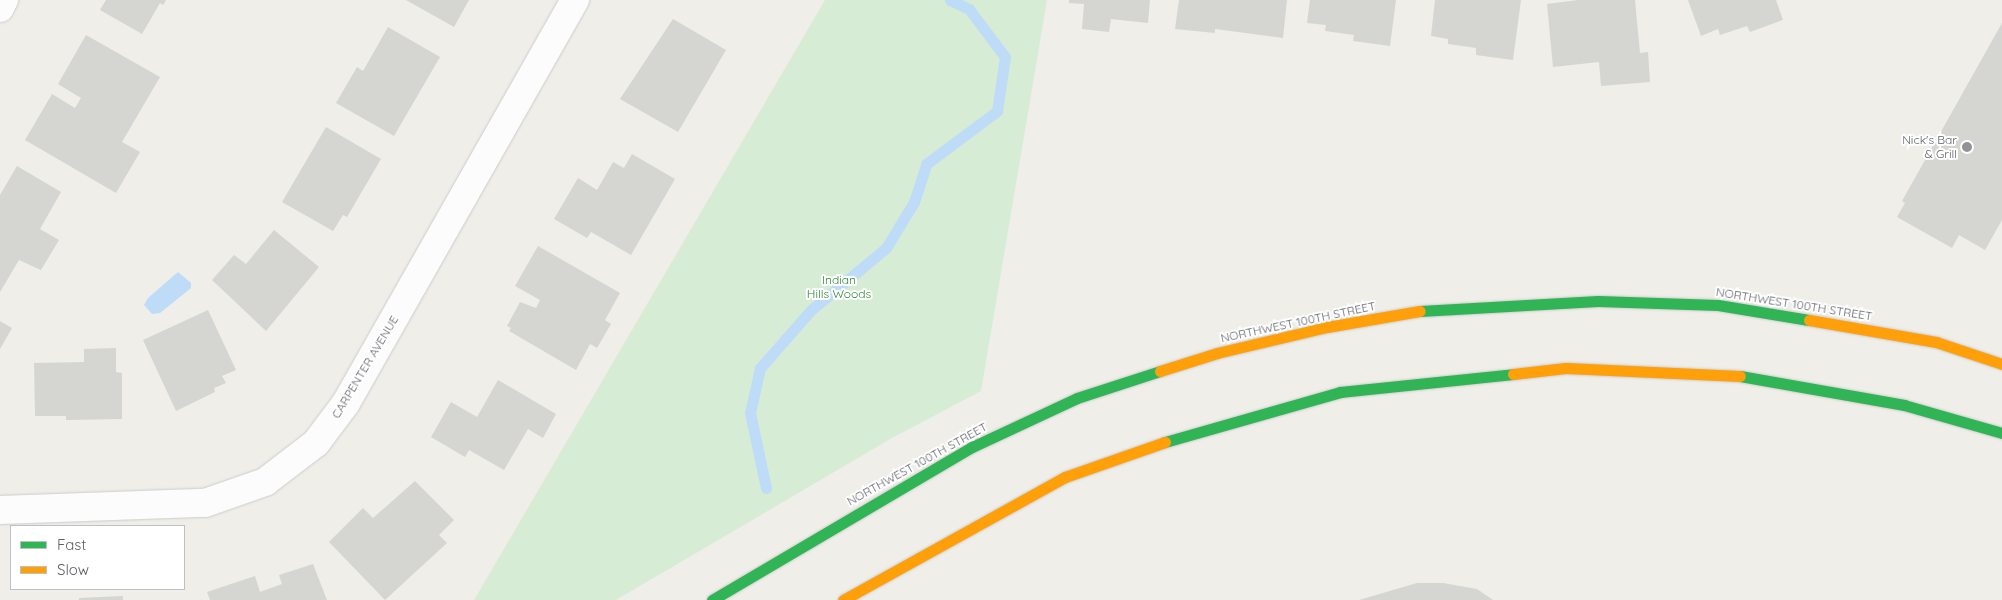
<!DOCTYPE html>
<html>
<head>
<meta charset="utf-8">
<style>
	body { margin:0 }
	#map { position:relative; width:2002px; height:600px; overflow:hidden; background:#efeee9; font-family:Quicksand,sans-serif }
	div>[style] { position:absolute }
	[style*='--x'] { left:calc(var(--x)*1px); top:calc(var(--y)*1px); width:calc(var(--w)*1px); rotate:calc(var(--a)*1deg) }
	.green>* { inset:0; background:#d7ecd5 }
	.water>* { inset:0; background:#bedcf8 }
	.stream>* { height:11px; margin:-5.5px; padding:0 5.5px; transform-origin:5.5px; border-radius:5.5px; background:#bedcf8 }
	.building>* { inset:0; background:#d5d5d2 }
	.roads { filter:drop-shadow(0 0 1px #cccccb) drop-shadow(0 0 1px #cccccb) }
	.street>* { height:28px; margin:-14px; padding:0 14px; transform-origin:14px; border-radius:14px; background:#fdfcfc }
	.fast>* { height:11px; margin:-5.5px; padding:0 5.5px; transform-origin:5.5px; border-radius:5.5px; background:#30b455 }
	.slow>* { height:11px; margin:-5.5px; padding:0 5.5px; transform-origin:5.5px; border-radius:5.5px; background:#ff9f0a }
	.dots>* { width:14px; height:14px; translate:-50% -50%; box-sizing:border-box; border:2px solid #fff; border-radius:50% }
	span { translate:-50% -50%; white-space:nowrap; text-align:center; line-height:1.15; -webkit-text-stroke:4px #fff; paint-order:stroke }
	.poi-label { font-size:12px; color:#5e6268 }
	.right { translate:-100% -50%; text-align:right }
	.park-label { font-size:12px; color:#30853a }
	.street-label { font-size:12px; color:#5e6268 }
	.legend { position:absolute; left:10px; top:525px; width:175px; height:65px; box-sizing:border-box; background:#fff; border:1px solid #bfc0c3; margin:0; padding:6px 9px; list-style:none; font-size:15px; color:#5e6268 }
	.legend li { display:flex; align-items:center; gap:10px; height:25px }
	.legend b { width:25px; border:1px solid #bfc0c3 }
</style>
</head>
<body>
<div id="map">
	<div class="green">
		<div style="clip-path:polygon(825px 0,1047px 0,981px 391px,892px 438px,616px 600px,474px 600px)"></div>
	</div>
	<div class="water">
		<div style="clip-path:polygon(178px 272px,191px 283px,191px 288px,160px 313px,152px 314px,144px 305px,148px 298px)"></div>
	</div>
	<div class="stream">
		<div style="--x:766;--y:488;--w:77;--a:-102"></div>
		<div style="--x:750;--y:413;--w:46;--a:-77.5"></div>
		<div style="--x:760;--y:368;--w:77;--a:-48.7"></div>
		<div style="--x:811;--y:310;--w:97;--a:-39.6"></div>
		<div style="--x:886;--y:248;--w:54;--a:-58.7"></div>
		<div style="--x:914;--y:202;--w:40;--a:-72"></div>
		<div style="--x:926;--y:164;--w:89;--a:-36.7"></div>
		<div style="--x:997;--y:111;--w:55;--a:-81.6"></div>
		<div style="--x:1005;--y:57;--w:60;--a:-126.9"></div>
		<div style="--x:969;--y:9;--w:21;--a:-155"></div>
	</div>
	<div class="building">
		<div style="clip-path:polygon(106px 0,166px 0,163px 5px,160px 3px,142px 34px,100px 10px)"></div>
		<div style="clip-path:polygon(406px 0,469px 0,454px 27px)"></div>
		<div style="clip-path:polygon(1069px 0,1150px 0,1148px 23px,1111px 19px,1109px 32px,1082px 29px,1084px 4px,1069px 3px)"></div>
		<div style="clip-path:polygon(1179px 0,1287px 0,1283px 38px,1215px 29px,1215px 33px,1175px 29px)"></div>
		<div style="clip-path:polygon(1310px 0,1396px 0,1390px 46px,1353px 41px,1354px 35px,1325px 31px,1326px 25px,1307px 23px)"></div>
		<div style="clip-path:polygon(1435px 0,1521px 0,1513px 60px,1476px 55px,1476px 48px,1448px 44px,1448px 39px,1431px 36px)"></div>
		<div style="clip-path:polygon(1578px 0,1635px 0,1640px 53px,1648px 52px,1650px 82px,1601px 86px,1599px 62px,1553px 67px,1547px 4px)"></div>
		<div style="clip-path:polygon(1688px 0,1776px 0,1783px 20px,1750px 32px,1747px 26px,1720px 35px,1718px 29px,1701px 36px)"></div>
		<div style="clip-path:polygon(673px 19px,726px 50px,678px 132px,620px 99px)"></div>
		<div style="clip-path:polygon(2002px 23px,2002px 220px,1985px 250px,1959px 235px,1952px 248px,1897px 217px,1905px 203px,1902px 201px)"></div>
		<div style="clip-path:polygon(388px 27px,440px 57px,394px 136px,336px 103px,357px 67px,363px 71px)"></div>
		<div style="clip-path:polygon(86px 35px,160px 77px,122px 142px,140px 152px,116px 193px,25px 140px,52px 94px,75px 108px,81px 98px,58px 84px)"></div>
		<div style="clip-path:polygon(326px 127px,381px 159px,347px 217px,343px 215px,333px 231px,282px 202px)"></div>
		<div style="clip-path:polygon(632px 154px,675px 179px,631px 255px,591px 232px,587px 238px,554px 219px,578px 178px,597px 190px,613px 162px,624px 168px)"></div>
		<div style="clip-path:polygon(17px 166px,61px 192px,40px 229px,59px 240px,41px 270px,19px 260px,0 292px,0 195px)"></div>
		<div style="clip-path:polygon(274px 230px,319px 267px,266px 331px,212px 280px,234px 255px,246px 264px)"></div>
		<div style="clip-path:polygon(538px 246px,620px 293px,605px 320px,611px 324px,597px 348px,590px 344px,576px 370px,509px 331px,511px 328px,507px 326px,520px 302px,536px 308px,540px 300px,515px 286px)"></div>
		<div style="clip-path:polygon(208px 310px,236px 370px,222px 376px,226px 383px,214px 388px,215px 392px,176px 411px,143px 340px)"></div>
		<div style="clip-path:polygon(0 321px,12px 328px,0 349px)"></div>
		<div style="clip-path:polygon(116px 348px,116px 372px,122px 373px,122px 419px,66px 420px,66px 416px,35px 416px,34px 363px,84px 362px,84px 349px)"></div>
		<div style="clip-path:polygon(498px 380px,556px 414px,543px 438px,528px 429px,504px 470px,469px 450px,465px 457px,431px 437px,451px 402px,477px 417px)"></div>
		<div style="clip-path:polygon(415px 481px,454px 520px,439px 535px,447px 543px,385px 600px,329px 542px,363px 508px,373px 518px)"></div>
		<div style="clip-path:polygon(313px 564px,327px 600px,210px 600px,207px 592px,255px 576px,260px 592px,282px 584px,279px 575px)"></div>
		<div style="clip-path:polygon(1417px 583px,1443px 583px,1477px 589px,1493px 600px,1359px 600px)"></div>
		<div style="clip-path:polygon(123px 596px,123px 600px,79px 600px,79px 598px)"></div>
	</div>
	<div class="roads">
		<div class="street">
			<div style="--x:0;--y:8;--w:9;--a:-63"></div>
			<div style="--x:0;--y:510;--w:205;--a:-2"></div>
			<div style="--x:205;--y:503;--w:64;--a:-19.3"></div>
			<div style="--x:265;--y:482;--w:64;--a:-37.4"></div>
			<div style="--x:316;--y:443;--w:50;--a:-53.1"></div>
			<div style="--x:346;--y:403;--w:464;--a:-60.4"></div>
		</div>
		<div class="fast">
			<div style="--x:1420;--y:311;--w:178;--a:-3.2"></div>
			<div style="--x:1598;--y:301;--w:120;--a:1.9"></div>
			<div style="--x:1718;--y:305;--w:92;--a:9.4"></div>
			<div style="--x:1740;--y:376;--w:167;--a:10"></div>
			<div style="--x:1904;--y:405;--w:102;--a:15.9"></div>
			<div style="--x:1165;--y:442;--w:182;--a:-15.9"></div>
			<div style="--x:1340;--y:392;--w:174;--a:-5.9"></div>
			<div style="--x:712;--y:600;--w:302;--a:-30.5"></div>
			<div style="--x:972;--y:447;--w:116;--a:-25"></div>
			<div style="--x:1077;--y:398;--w:87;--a:-18"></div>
		</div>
		<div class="slow">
			<div style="--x:1809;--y:320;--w:129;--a:9.8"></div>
			<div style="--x:1936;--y:342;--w:70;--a:18.4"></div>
			<div style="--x:1160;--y:371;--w:60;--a:-17.5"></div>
			<div style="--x:1217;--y:353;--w:113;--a:-13.3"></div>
			<div style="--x:1327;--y:327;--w:94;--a:-9.8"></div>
			<div style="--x:1513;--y:374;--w:53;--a:-6.5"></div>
			<div style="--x:1566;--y:368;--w:174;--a:2.6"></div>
			<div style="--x:843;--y:600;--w:254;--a:-29"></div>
			<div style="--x:1065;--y:477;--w:106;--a:-19.3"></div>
		</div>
	</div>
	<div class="dots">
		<div style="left:1967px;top:147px;background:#919395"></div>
	</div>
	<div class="poi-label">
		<span class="right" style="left:1957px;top:147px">Nick's Bar<br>&amp; Grill</span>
	</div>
	<div class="park-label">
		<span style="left:839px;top:287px">Indian<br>Hills Woods</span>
	</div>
	<div class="street-label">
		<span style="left:1794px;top:304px;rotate:9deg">NORTHWEST 100TH STREET</span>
		<span style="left:1298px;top:322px;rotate:-12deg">NORTHWEST 100TH STREET</span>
		<span style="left:365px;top:367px;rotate:-59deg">CARPENTER AVENUE</span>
		<span style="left:917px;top:464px;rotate:-29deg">NORTHWEST 100TH STREET</span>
	</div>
	<ul class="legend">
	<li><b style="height:6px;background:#30b455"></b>Fast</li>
	<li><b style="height:6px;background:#ff9f0a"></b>Slow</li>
	</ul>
</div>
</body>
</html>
